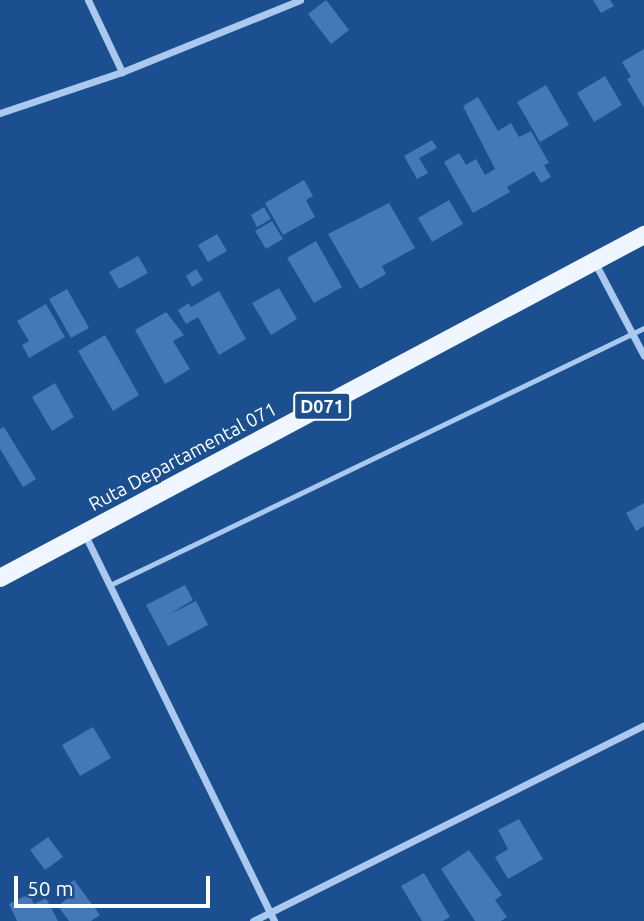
<!DOCTYPE html>
<html>
<head>
<meta charset="utf-8">
<style>
	body { margin:0 }
	#map { position:relative; width:644px; height:921px; overflow:hidden; background:#1b4f8f; font-family:Ubuntu,sans-serif }
	div>[style] { position:absolute }
	[style*='--x'] { left:calc(var(--x)*1px); top:calc(var(--y)*1px); width:calc(var(--w)*1px); rotate:calc(var(--a)*1deg) }
	.building>* { inset:0; background:#4478b7 }
	.service>* { height:5px; margin:-2.5px; padding:0 2.5px; transform-origin:2.5px; border-radius:2.5px; background:#a9c9ee }
	.minor>* { height:7px; margin:-3.5px; padding:0 3.5px; transform-origin:3.5px; border-radius:3.5px; background:#a9c9ee }
	.primary>* { height:18px; margin:-9px; padding:0 9px; transform-origin:9px; border-radius:9px; background:#f0f6ff }
	span { translate:-50% -50%; white-space:nowrap; text-align:center; line-height:1.15; -webkit-text-stroke:5px #1b4f8f; paint-order:stroke }
	.shield-label span { padding:2px 5px; background:#1b4f8f; border:2px solid; border-radius:5px; -webkit-text-stroke-width:0 }
	.shield-label { font-size:18px; color:#fff; font-weight:700 }
	.street-label { font-size:19px; color:#fff }
	.scale { position:absolute; left:14px; top:876px; width:196px; height:32px; box-sizing:border-box; border:4px solid #fff; border-top:0; padding-left:9px; font-size:21px; line-height:24px; white-space:nowrap; color:#fff; -webkit-text-stroke:5px #1b4f8f; paint-order:stroke }
</style>
</head>
<body>
<div id="map">
	<div class="building">
		<div style="clip-path:polygon(326px 0,349px 30px,331px 44px,308px 14px)"></div>
		<div style="clip-path:polygon(593px 0,610px 0,614px 6px,601px 13px)"></div>
		<div style="clip-path:polygon(644px 49px,644px 108px,627px 79px,631px 77px,622px 62px)"></div>
		<div style="clip-path:polygon(605px 76px,622px 105px,594px 122px,577px 93px)"></div>
		<div style="clip-path:polygon(546px 85px,569px 125px,540px 142px,517px 102px)"></div>
		<div style="clip-path:polygon(478px 97px,498px 131px,511px 123px,519px 137px,531px 131px,549px 163px,544px 165px,551px 177px,541px 183px,534px 171px,507px 187px,510px 192px,473px 213px,444px 162px,459px 153px,466px 165px,476px 159px,485px 175px,495px 169px,463px 106px)"></div>
		<div style="clip-path:polygon(432px 140px,437px 148px,419px 158px,428px 173px,417px 179px,404px 156px)"></div>
		<div style="clip-path:polygon(304px 180px,313px 196px,306px 200px,315px 217px,283px 235px,265px 203px)"></div>
		<div style="clip-path:polygon(449px 200px,463px 224px,432px 242px,418px 218px)"></div>
		<div style="clip-path:polygon(389px 203px,415px 248px,382px 266px,386px 274px,360px 289px,328px 234px)"></div>
		<div style="clip-path:polygon(264px 207px,271px 219px,257px 227px,251px 215px)"></div>
		<div style="clip-path:polygon(272px 221px,283px 239px,266px 249px,255px 231px)"></div>
		<div style="clip-path:polygon(217px 234px,227px 251px,208px 262px,198px 245px)"></div>
		<div style="clip-path:polygon(316px 241px,342px 287px,314px 303px,287px 258px)"></div>
		<div style="clip-path:polygon(138px 256px,148px 273px,119px 289px,109px 272px)"></div>
		<div style="clip-path:polygon(196px 269px,203px 280px,192px 287px,186px 276px)"></div>
		<div style="clip-path:polygon(279px 288px,297px 319px,271px 335px,252px 303px)"></div>
		<div style="clip-path:polygon(67px 289px,89px 328px,71px 338px,49px 299px)"></div>
		<div style="clip-path:polygon(219px 291px,246px 339px,219px 355px,198px 317px,186px 324px,178px 310px,189px 303px,191px 307px)"></div>
		<div style="clip-path:polygon(46px 304px,65px 337px,29px 358px,22px 345px,29px 341px,17px 321px)"></div>
		<div style="clip-path:polygon(166px 312px,184px 335px,173px 341px,190px 369px,165px 384px,135px 330px)"></div>
		<div style="clip-path:polygon(105px 335px,139px 395px,113px 411px,78px 351px)"></div>
		<div style="clip-path:polygon(55px 383px,74px 417px,52px 431px,32px 397px)"></div>
		<div style="clip-path:polygon(4px 427px,36px 479px,23px 487px,0 449px,0 429px)"></div>
		<div style="clip-path:polygon(644px 503px,644px 526px,636px 531px,626px 513px)"></div>
		<div style="clip-path:polygon(185px 585px,193px 600px,168px 615px,196px 601px,208px 625px,168px 646px,146px 605px)"></div>
		<div style="clip-path:polygon(93px 727px,111px 758px,80px 776px,62px 745px)"></div>
		<div style="clip-path:polygon(519px 819px,543px 859px,508px 879px,495px 857px,508px 849px,498px 830px)"></div>
		<div style="clip-path:polygon(48px 837px,63px 857px,45px 870px,30px 850px)"></div>
		<div style="clip-path:polygon(469px 850px,502px 895px,495px 900px,507px 917px,501px 921px,475px 921px,441px 869px)"></div>
		<div style="clip-path:polygon(424px 873px,450px 917px,443px 921px,422px 921px,401px 886px)"></div>
		<div style="clip-path:polygon(74px 880px,100px 915px,91px 921px,69px 921px,58px 906px,70px 896px,64px 888px)"></div>
		<div style="clip-path:polygon(29px 894px,34px 904px,46px 898px,58px 921px,17px 921px,9px 904px)"></div>
	</div>
	<div class="service">
		<div style="--x:110;--y:585;--w:593;--a:-25.7"></div>
	</div>
	<div class="minor">
		<div style="--x:88;--y:0;--w:80;--a:64.7"></div>
		<div style="--x:0;--y:113;--w:129;--a:-18.6"></div>
		<div style="--x:122;--y:72;--w:192;--a:-22"></div>
		<div style="--x:594;--y:261;--w:107;--a:62.2"></div>
		<div style="--x:85;--y:535;--w:430;--a:63.9"></div>
		<div style="--x:253;--y:921;--w:437;--a:-26.6"></div>
	</div>
	<div class="primary">
		<div style="--x:0;--y:578;--w:730;--a:-28.04"></div>
	</div>
	<div class="shield-label">
		<span style="left:322px;top:406px">D071</span>
	</div>
	<div class="street-label">
		<span style="left:183px;top:457px;rotate:-28deg">Ruta Departamental 071</span>
	</div>
	<div class="scale">50 m</div>
</div>
</body>
</html>
